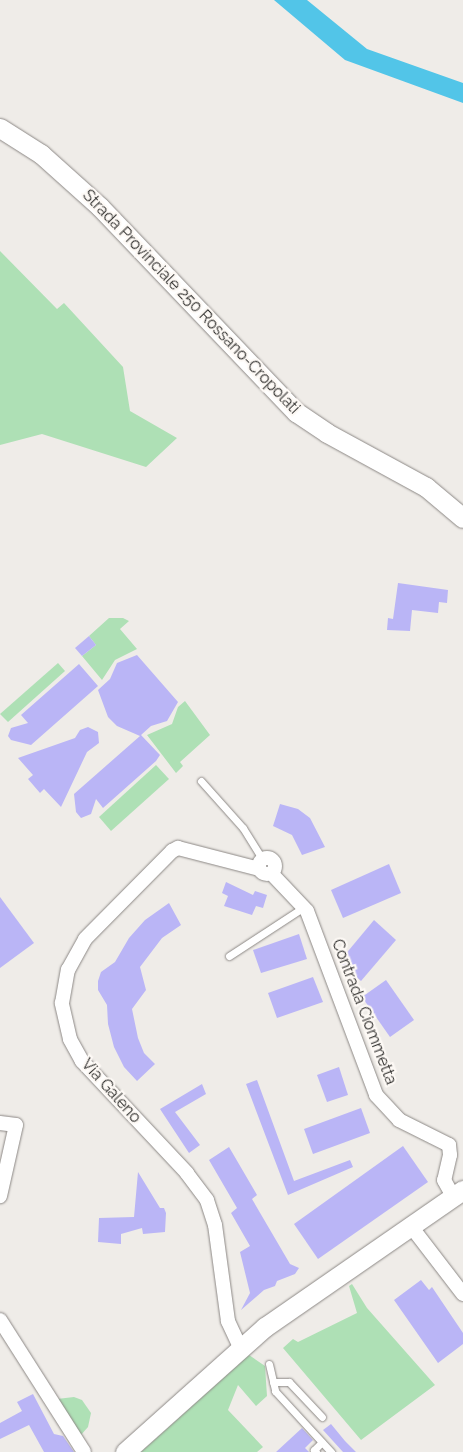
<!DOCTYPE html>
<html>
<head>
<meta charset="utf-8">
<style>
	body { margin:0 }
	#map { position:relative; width:463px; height:1452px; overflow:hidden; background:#efece8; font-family:Raleway,sans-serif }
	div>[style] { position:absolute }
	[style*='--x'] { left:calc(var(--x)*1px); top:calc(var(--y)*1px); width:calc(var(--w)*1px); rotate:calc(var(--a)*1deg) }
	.green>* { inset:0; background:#aee0b5 }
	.water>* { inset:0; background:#52c5e8 }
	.building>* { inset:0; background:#bab5f6 }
	.roads { filter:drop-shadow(0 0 1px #8c8885) drop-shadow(0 0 1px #8c8885) }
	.service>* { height:7px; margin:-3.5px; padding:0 3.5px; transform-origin:3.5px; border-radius:3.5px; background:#fff }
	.minor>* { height:14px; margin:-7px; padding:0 7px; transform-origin:7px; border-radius:7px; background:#fff }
	.minor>.ring { margin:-7px; padding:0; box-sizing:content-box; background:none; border:14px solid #fff; border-radius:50% }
	.secondary>* { height:19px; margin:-9.5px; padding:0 9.5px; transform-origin:9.5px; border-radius:9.5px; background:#fff }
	span { translate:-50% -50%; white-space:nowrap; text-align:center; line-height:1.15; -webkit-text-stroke:4.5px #fdf9f5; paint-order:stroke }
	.street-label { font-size:16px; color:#31302e }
</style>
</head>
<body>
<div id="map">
	<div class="green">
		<div style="clip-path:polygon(0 251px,57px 309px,64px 303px,123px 367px,130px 411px,177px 438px,146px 467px,42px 434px,0 445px)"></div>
		<div style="clip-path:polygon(109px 618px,123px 618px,129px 621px,120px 629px,137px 649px,115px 660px,102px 680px,82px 656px,96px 645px,89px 636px)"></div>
		<div style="clip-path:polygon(58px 663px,65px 671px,8px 722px,0 714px)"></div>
		<div style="clip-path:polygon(185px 701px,210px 735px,180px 762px,183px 766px,176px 773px,147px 735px,172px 724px,178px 707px)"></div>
		<div style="clip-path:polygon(156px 765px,169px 779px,111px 831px,99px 817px)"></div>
		<div style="clip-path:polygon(352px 1284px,367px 1308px,435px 1385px,361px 1440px,283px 1348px,293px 1339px,298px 1342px,357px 1313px,349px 1286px)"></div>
		<div style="clip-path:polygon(249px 1355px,265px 1366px,267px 1396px,256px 1406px,238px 1385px,228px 1410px,263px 1447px,257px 1452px,141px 1452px)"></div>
		<div style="clip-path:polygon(74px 1397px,82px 1400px,91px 1413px,88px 1427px,80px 1436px,57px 1399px)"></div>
	</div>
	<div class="water">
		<div style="clip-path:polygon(274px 0,307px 0,367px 49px,463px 83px,463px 103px,345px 60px)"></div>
	</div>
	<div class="building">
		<div style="clip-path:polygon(398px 583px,448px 590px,447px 603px,439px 602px,438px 613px,412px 610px,410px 631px,387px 630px,388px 618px,393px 619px)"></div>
		<div style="clip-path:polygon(89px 636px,96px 645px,82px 656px,75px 648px)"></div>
		<div style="clip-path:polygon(137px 655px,178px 702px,167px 721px,151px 726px,141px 735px,160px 755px,156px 761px,103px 808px,96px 799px,91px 814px,81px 818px,76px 812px,74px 794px,140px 736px,117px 726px,108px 717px,98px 690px,110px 679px,117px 663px)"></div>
		<div style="clip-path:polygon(79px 664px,98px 686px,31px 745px,11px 740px,8px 736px,11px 728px,28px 723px,21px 715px)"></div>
		<div style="clip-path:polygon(88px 727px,98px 732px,99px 743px,87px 752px,61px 807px,44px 789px,40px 793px,28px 779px,33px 775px,18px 758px,75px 738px,80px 730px)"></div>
		<div style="clip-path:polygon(280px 804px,298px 809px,310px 818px,325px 847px,302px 855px,292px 835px,273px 826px)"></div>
		<div style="clip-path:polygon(389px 864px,401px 893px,343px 918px,331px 890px)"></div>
		<div style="clip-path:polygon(226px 882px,253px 895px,255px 891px,267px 895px,263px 908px,256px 906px,252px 915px,224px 906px,228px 896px,222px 893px)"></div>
		<div style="clip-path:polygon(0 897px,34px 943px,0 968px)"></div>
		<div style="clip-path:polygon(169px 903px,181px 925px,162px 938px,140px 967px,146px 990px,132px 1009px,138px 1038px,144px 1053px,155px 1064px,137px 1081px,124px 1067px,114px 1047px,108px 1024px,107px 1005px,98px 990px,98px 981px,101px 972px,115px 962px,129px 938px,145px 920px)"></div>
		<div style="clip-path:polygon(374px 920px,396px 940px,361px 981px,339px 962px)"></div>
		<div style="clip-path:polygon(299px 934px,307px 959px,261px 973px,253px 950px)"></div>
		<div style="clip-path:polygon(313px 977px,323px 1002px,277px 1018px,268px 993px)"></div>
		<div style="clip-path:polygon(386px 980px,414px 1020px,390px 1037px,362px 997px)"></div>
		<div style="clip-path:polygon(339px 1067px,348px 1095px,327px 1102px,317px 1075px)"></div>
		<div style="clip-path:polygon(257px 1080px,294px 1181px,350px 1160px,353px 1167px,288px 1195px,246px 1084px)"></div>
		<div style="clip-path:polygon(202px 1084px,206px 1094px,175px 1112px,200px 1145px,189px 1153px,160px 1109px)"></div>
		<div style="clip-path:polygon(361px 1108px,370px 1133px,313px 1154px,304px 1129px)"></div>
		<div style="clip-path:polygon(403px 1146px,428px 1182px,318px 1259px,294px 1224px)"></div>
		<div style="clip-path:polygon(229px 1147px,257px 1195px,252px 1199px,290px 1264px,299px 1268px,295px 1274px,277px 1281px,275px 1286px,264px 1290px,241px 1310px,250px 1293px,240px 1252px,250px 1246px,231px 1213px,237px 1208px,209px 1160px)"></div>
		<div style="clip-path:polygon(138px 1172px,160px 1208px,164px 1208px,166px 1213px,165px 1232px,143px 1234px,142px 1228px,121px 1234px,121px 1244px,98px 1242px,99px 1218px,134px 1217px)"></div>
		<div style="clip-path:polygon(421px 1280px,429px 1290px,432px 1287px,463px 1333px,463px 1344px,438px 1363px,394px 1300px)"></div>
		<div style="clip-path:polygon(33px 1394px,54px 1434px,63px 1436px,74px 1452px,44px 1452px,29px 1425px,0 1439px,0 1423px,22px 1411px,17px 1402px)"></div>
		<div style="clip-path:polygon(331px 1424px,345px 1441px,356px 1452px,343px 1452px,323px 1430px)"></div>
		<div style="clip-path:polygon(302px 1428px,313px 1440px,305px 1448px,309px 1452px,276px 1452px)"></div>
	</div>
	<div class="roads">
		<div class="service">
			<div style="--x:201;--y:781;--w:63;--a:48.2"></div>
			<div style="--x:243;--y:828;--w:36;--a:58"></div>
			<div style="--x:229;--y:956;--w:90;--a:-33.2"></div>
			<div style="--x:269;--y:1364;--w:28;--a:77"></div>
			<div style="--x:275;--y:1391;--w:83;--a:47.4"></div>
			<div style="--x:273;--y:1382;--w:16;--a:0"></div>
			<div style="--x:289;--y:1382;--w:48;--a:46.7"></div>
			<div style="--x:316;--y:1452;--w:3;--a:-135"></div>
			<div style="--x:314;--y:1450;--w:11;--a:-45"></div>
		</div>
		<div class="minor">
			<div class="ring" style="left:259px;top:858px;width:2px;height:2px"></div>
			<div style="--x:271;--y:873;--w:52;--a:46.5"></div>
			<div style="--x:307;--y:911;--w:197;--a:69.4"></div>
			<div style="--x:376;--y:1095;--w:34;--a:47"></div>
			<div style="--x:399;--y:1120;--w:56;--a:26.6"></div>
			<div style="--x:449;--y:1145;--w:10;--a:84"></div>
			<div style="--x:450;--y:1155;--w:26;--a:103"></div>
			<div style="--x:444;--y:1180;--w:18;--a:61"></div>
			<div style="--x:0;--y:1123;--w:16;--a:7"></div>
			<div style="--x:16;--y:1125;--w:73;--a:102.7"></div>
			<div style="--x:410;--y:1225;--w:87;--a:52.5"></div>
			<div style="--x:0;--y:1320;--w:156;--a:57.5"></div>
			<div style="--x:240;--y:1347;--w:29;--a:-115"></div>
			<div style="--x:228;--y:1321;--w:97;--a:-97.7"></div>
			<div style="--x:215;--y:1225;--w:26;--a:-108"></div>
			<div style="--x:207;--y:1200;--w:34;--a:-127"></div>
			<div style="--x:187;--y:1173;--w:154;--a:-133.2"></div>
			<div style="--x:82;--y:1061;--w:25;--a:-119"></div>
			<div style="--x:70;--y:1039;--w:37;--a:-103"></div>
			<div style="--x:62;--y:1003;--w:34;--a:-80"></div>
			<div style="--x:68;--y:970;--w:35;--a:-61"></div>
			<div style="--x:85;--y:939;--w:124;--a:-45.3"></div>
			<div style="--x:172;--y:851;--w:7;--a:-27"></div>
			<div style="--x:178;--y:848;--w:84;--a:14.5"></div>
		</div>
		<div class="secondary">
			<div style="--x:0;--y:128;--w:49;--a:32.4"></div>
			<div style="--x:41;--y:154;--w:79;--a:41.9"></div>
			<div style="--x:100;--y:207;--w:284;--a:46.3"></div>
			<div style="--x:296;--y:412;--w:37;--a:34"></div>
			<div style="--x:327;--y:433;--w:113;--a:28.6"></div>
			<div style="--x:426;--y:487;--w:48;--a:40"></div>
			<div style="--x:125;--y:1452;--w:188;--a:-41.8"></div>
			<div style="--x:265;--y:1327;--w:241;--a:-34.7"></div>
		</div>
	</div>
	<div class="street-label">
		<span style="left:191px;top:302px;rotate:46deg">Strada Provinciale 250 Rossano-Cropolati</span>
		<span style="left:364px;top:1012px;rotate:69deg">Contrada Ciommetta</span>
		<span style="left:111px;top:1091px;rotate:48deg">Via Galeno</span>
	</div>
</div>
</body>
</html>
